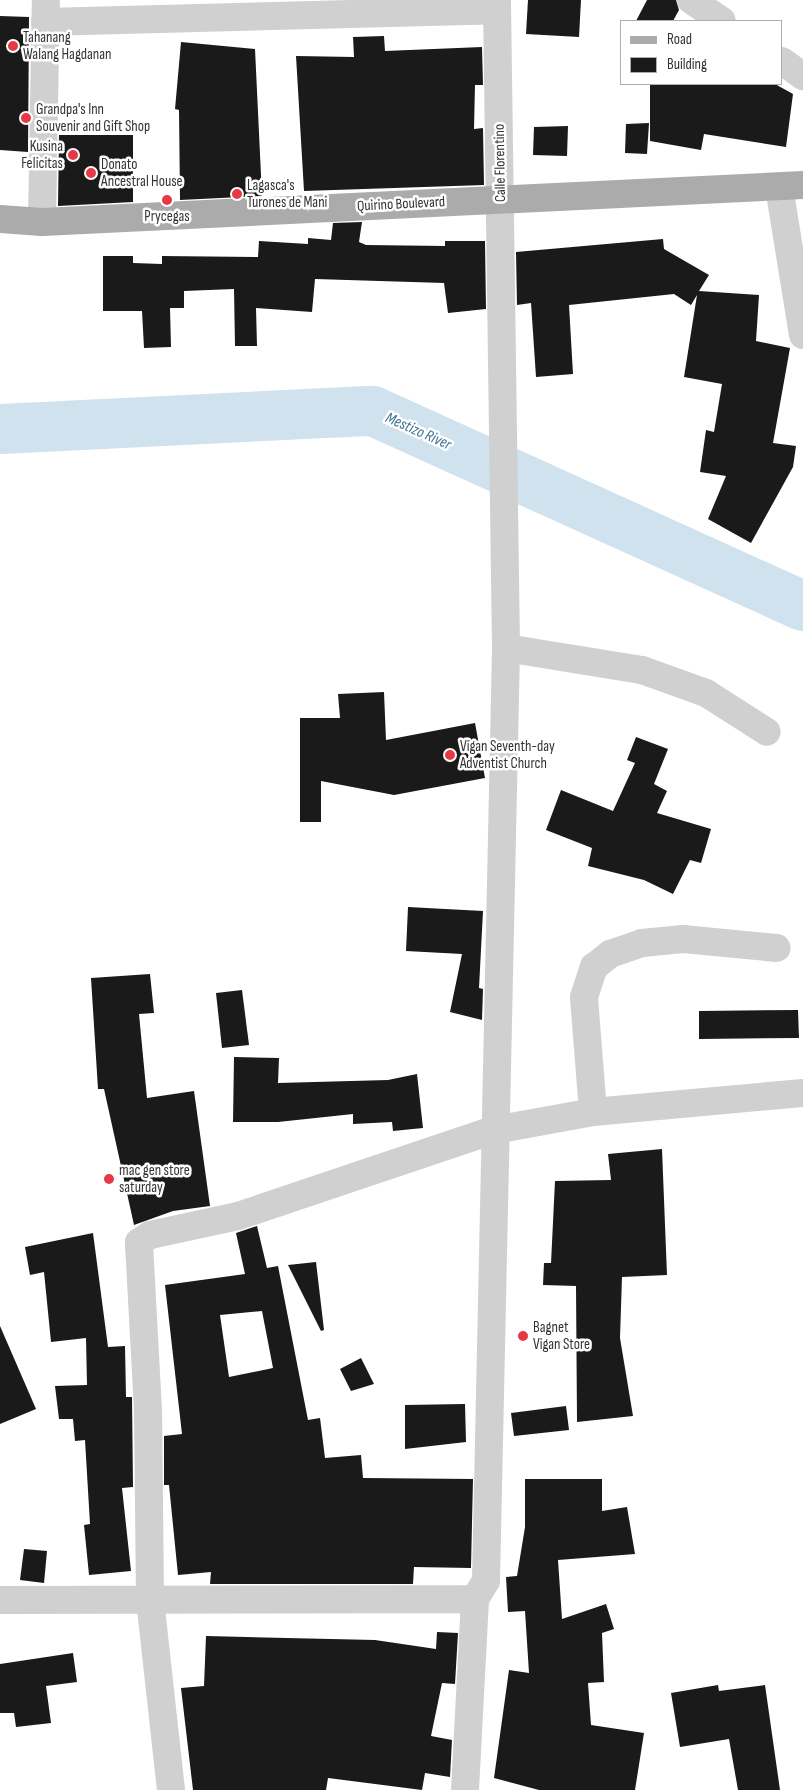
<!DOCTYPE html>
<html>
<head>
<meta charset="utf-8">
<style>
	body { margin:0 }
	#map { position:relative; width:803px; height:1790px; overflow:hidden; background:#fff; font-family:"Sofia Sans Condensed",sans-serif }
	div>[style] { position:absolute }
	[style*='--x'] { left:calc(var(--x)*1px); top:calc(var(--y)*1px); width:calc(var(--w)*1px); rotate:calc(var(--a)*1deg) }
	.river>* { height:50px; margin:-25px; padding:0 25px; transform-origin:25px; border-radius:25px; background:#cfe2ee }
	.building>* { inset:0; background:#1a1a1a }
	.minor>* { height:28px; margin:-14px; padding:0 14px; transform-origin:14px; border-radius:14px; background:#d0d0d0 }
	.major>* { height:28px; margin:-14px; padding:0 14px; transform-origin:14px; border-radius:14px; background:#ababab }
	.dots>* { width:14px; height:14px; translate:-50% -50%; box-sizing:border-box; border:2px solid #fff; border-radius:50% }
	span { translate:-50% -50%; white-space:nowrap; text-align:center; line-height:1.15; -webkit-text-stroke:5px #fff; paint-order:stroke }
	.poi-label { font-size:15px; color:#333 }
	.left { translate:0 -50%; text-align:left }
	.right { translate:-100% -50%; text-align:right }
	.street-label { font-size:15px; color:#333 }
	.water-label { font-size:16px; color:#3f7597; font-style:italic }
	.legend { position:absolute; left:620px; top:20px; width:162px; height:65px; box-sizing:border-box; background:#fff; border:1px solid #adadad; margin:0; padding:6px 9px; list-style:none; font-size:15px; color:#333 }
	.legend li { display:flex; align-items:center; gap:10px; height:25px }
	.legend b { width:25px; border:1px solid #adadad }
</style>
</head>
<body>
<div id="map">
	<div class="river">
		<div style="--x:0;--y:429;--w:373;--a:-2.8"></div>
		<div style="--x:373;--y:411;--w:472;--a:24.4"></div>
	</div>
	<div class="building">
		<div style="clip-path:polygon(528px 0,581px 0,579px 37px,526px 34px)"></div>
		<div style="clip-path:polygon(647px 0,676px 0,679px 10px,673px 21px,636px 21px)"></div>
		<div style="clip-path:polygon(0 16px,29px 17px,28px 152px,0 150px)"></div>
		<div style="clip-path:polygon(384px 36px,385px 51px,482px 47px,483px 85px,475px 85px,474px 129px,483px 128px,484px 185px,304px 191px,296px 56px,354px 57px,353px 37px)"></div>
		<div style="clip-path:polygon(181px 42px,255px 49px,262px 196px,180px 200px,179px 110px,175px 109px)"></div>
		<div style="clip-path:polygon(650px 84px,775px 84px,793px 94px,786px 147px,704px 134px,701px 150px,650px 141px)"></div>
		<div style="clip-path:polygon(649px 123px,647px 154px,625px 153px,626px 124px)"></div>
		<div style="clip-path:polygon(568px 126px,567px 156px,533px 155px,534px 127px)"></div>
		<div style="clip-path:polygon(59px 135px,133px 135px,133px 202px,58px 206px)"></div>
		<div style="clip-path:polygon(362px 222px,359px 242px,366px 245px,445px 246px,445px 241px,485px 241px,486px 309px,448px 313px,444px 283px,315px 279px,312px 312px,256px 308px,257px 346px,235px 346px,234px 289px,184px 291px,184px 308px,170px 308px,171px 347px,144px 348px,142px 311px,103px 311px,103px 256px,133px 256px,133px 263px,162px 264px,162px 256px,258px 257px,259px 241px,308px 244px,308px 238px,331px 240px,333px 223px)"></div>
		<div style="clip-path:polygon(663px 239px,664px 249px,709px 275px,699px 291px,759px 295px,756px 341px,790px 348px,773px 443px,796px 446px,793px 467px,751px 543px,708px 519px,726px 476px,700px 472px,706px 430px,714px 432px,722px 384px,684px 377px,697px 295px,691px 305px,674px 294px,569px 305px,573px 374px,536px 377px,531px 303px,517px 305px,516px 252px)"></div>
		<div style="clip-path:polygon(384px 692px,386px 740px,475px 723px,485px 778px,394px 795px,321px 781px,321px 822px,300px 822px,300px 718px,340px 718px,338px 694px)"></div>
		<div style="clip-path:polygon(636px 737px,668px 749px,654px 784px,667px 791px,657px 813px,711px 829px,701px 863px,690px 860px,673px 894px,644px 880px,588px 866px,592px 848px,546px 830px,561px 790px,613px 811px,635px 763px,627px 760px)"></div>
		<div style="clip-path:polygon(408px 907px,483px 911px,479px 988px,483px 989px,482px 1020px,450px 1012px,462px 954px,406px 951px)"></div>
		<div style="clip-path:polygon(150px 974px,154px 1013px,139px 1014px,147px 1098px,194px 1091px,210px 1206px,173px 1211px,134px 1225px,104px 1089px,98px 1089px,91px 978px)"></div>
		<div style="clip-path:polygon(242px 990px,249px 1045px,222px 1048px,216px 993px)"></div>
		<div style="clip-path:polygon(798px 1010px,799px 1038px,699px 1039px,699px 1011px)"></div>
		<div style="clip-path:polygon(234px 1057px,279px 1058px,278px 1083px,388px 1080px,417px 1074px,423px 1128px,393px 1131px,392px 1122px,353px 1124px,353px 1114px,278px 1122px,233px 1122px)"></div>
		<div style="clip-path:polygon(662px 1149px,667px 1275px,622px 1277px,620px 1338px,633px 1416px,577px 1422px,576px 1286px,543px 1285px,544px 1263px,551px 1263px,555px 1181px,611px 1180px,608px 1154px)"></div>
		<div style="clip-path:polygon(evenodd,257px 1226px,267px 1268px,278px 1266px,308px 1420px,320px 1418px,325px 1458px,361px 1455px,363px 1478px,473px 1479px,471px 1568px,414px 1567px,413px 1584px,210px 1584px,211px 1572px,178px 1575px,169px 1485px,164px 1485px,164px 1436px,182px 1434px,165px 1285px,245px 1274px,236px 1233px,257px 1226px,262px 1311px,273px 1368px,229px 1377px,220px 1315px,262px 1311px)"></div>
		<div style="clip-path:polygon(93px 1233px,108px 1347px,125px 1346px,126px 1397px,132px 1397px,133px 1487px,122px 1488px,131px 1571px,89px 1575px,84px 1525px,90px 1524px,85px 1440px,75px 1441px,73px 1419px,59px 1419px,55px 1386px,87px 1385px,86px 1338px,51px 1342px,44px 1272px,30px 1275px,25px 1247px)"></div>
		<div style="clip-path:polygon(316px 1262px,324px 1330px,321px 1331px,288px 1265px)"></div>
		<div style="clip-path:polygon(0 1326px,36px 1409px,0 1424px)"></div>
		<div style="clip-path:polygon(361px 1358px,374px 1384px,351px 1391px,340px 1369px)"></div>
		<div style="clip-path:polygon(465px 1404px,466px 1442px,405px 1449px,405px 1405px)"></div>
		<div style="clip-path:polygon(566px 1406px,569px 1430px,514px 1436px,511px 1413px)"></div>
		<div style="clip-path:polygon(525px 1479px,602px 1479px,602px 1511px,627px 1507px,635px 1554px,558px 1560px,562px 1619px,606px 1604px,614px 1629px,602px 1633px,604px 1682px,588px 1683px,591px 1725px,644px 1733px,635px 1790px,539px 1790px,494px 1778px,509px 1670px,529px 1673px,525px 1611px,508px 1612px,506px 1577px,517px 1576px,525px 1527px)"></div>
		<div style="clip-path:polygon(24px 1549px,47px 1551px,44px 1583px,20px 1580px)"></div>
		<div style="clip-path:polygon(437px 1632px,458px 1633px,455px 1684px,442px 1683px,431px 1736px,452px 1740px,450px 1777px,425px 1773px,422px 1790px,328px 1778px,326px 1790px,193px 1790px,181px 1688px,204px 1686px,206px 1636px,375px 1640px,436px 1649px)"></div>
		<div style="clip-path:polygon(73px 1653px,77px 1682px,46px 1686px,51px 1723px,16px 1727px,14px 1713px,0 1713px,0 1664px)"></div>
		<div style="clip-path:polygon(718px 1685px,719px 1691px,765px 1685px,780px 1790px,738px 1790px,729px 1739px,680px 1747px,671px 1693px)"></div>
	</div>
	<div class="minor">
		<div style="--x:691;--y:0;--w:37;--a:34"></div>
		<div style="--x:45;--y:22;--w:452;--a:-1.5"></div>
		<div style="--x:782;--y:61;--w:26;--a:36"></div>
		<div style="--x:779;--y:187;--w:150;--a:80.8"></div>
		<div style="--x:42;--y:222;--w:222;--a:-89"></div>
		<div style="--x:506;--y:648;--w:138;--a:9.2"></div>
		<div style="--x:642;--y:670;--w:68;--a:19.8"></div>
		<div style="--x:706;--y:693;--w:72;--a:32.6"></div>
		<div style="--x:593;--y:1112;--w:115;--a:-94.5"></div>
		<div style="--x:584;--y:997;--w:32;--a:-72"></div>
		<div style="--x:594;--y:967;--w:21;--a:-39"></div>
		<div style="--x:610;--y:954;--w:34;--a:-19"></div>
		<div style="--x:642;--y:943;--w:41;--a:-5.6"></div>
		<div style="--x:683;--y:939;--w:94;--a:5.5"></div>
		<div style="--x:0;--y:1600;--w:475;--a:-0.1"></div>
		<div style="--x:171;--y:1790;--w:192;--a:-96.3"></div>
		<div style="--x:150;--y:1599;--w:189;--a:-90.6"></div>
		<div style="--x:148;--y:1410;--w:168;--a:-93.1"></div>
		<div style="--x:139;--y:1242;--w:13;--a:-32"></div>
		<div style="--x:150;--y:1235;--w:90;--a:-12.2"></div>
		<div style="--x:238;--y:1216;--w:270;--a:-18.6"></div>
		<div style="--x:494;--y:1130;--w:101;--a:-10.3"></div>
		<div style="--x:593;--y:1112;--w:211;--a:-5.2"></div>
		<div style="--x:465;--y:1790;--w:191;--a:-87"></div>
		<div style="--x:475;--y:1599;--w:21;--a:-59"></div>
		<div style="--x:486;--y:1581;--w:933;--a:-88.77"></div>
		<div style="--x:506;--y:648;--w:648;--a:-90.8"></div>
	</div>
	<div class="major">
		<div style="--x:0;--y:219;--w:42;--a:4.1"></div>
		<div style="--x:42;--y:222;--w:762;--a:-2.78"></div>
	</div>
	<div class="dots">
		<div style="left:13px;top:46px;background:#e63946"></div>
		<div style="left:26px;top:118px;background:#e63946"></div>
		<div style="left:73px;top:155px;background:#e63946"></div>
		<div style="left:91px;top:173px;background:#e63946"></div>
		<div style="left:237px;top:194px;background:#e63946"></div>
		<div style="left:167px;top:200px;background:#e63946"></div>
		<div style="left:450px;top:755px;background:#e63946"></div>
		<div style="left:109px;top:1179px;background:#e63946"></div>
		<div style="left:523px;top:1336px;background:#e63946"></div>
	</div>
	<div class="poi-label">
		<span class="left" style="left:23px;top:46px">Tahanang<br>Walang Hagdanan</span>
		<span class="left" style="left:36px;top:118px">Grandpa's Inn<br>Souvenir and Gift Shop</span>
		<span class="right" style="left:63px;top:155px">Kusina<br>Felicitas</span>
		<span class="left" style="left:101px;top:173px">Donato<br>Ancestral House</span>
		<span class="left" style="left:247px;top:194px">Lagasca's<br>Turones de Mani</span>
		<span style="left:167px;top:217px">Prycegas</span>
		<span class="left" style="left:460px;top:755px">Vigan Seventh-day<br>Adventist Church</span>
		<span class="left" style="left:119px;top:1179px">mac gen store<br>saturday</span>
		<span class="left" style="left:533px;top:1336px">Bagnet<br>Vigan Store</span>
	</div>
	<div class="street-label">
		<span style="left:500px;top:163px;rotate:-91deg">Calle Florentino</span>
		<span style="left:401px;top:204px;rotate:-3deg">Quirino Boulevard</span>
	</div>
	<div class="water-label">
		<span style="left:418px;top:432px;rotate:24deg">Mestizo River</span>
	</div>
	<ul class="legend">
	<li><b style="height:6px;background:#ababab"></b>Road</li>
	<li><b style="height:14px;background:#1a1a1a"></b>Building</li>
	</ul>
</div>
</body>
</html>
